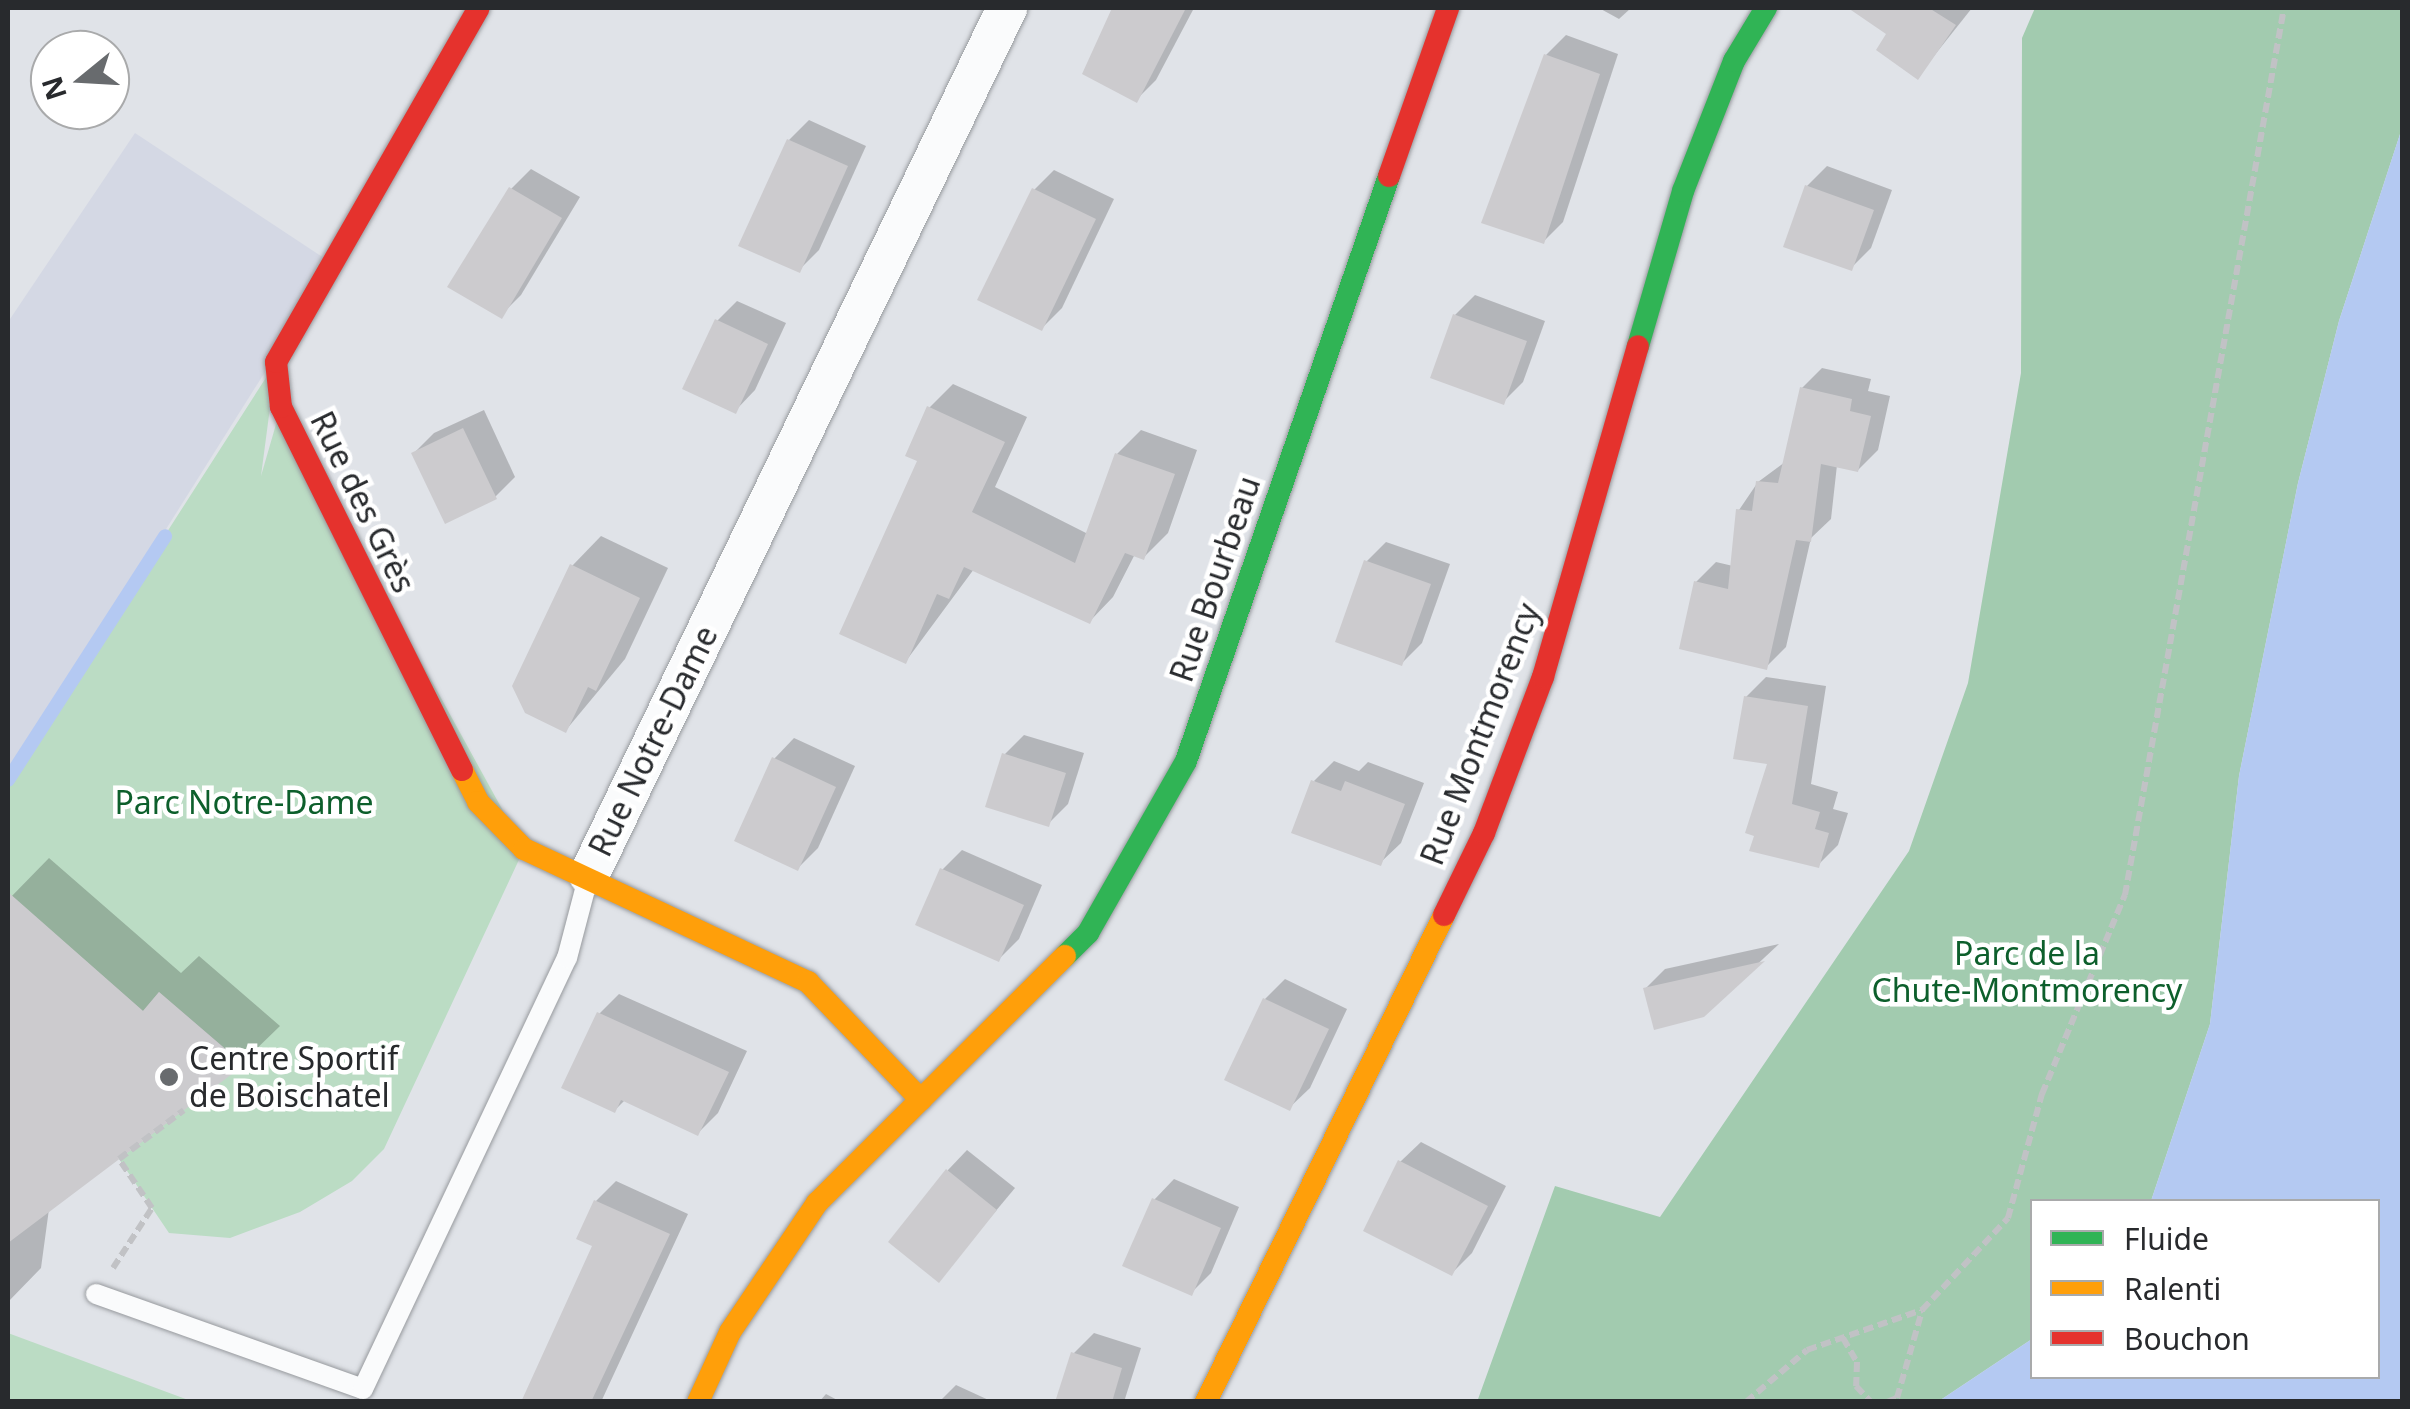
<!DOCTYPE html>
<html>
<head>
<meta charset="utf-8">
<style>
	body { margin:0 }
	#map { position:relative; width:2410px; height:1409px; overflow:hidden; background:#e0e3e8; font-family:"Noto Sans",sans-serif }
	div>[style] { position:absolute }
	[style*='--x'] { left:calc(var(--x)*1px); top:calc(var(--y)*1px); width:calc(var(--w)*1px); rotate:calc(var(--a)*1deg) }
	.built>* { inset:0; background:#d4d8e4 }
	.green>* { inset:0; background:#bbdcc4 }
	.forest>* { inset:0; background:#a2cbaf }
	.water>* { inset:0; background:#b4c9f2 }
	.shadow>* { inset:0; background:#0003 }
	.stream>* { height:14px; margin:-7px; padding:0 7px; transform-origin:7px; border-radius:7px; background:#b4c9f2 }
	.building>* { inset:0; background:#cccbce }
	.path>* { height:6px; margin-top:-3px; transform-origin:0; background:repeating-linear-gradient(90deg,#c1c2c5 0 10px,transparent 0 15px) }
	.roads { filter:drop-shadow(0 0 2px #979a9e) drop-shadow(0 0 2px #979a9e) }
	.lane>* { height:20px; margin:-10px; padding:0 10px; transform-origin:10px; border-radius:10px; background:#fafbfc }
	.street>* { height:40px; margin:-20px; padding:0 20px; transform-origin:20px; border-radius:20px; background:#fafbfc }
	.fast>* { height:22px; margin:-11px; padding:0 11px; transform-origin:11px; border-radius:11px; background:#30b455 }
	.slow>* { height:22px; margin:-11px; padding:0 11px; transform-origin:11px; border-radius:11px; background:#ff9f0a }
	.jam>* { height:22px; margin:-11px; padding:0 11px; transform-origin:11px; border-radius:11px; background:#e5322d }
	.dots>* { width:28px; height:28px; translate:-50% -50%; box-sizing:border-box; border:5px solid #fff; border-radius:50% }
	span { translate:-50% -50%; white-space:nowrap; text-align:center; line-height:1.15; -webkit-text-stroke:9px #fff; paint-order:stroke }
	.street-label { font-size:32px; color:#282a2d }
	.park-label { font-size:32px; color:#0d5f2c }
	.poi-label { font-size:32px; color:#282a2d }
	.left { translate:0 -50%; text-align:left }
	.frame { position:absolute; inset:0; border:10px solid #282a2d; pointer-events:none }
	.legend { position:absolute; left:2030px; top:1199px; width:350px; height:180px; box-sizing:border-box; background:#fff; border:2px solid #a9aaab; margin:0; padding:12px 18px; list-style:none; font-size:30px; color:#282a2d }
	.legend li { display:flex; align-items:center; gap:20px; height:50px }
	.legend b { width:50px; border:2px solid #a9aaab }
	.north { position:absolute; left:30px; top:30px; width:100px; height:100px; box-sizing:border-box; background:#fff; border:2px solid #a9aaab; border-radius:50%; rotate:252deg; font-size:28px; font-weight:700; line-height:40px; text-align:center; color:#282a2d }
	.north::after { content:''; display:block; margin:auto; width:35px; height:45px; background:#686b6e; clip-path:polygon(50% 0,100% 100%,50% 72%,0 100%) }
</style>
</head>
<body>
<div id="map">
	<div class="built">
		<div style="clip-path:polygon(135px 133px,333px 264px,8px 780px,8px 322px)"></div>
	</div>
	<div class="green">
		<div style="clip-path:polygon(276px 362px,261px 476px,281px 407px,524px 849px,384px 1149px,352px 1181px,300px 1212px,230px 1238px,169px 1233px,119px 1159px,243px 1064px,159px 992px,143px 1011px,8px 893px,8px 780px)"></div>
		<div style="clip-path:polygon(8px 1333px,191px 1401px,8px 1401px)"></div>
	</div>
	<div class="forest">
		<div style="clip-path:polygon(2035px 8px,2402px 8px,2402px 128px,2339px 321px,2298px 483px,2239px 776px,2210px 1024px,2151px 1201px,2032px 1202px,2032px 1339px,1939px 1401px,1477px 1402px,1555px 1186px,1660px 1217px,1909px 851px,1968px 683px,2021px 373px,2022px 38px)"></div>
	</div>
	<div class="water">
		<div style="clip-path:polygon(2402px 128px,2402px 1401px,1939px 1401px,2032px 1339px,2032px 1376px,2378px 1376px,2378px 1202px,2151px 1201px,2210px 1024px,2239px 776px,2298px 483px,2339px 321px)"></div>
	</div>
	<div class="shadow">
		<div style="clip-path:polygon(1117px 8px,1194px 8px,1156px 80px,1136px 100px,1086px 73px)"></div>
		<div style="clip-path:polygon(1599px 8px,1631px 8px,1619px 19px)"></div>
		<div style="clip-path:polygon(1904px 8px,1972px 8px,1918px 76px,1879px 49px)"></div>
		<div style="clip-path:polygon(1566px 35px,1618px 54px,1563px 222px,1543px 242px,1546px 55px)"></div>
		<div style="clip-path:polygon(809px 120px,866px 146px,819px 250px,799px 270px,789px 140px)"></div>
		<div style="clip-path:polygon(1827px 166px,1892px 190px,1871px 248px,1851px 268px,1807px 186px)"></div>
		<div style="clip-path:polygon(531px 169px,580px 197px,521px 295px,501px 315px,511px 189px)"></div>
		<div style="clip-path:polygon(1054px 170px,1114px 199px,1062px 308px,1042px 328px,1034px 190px)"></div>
		<div style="clip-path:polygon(1475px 295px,1545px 321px,1523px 382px,1503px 402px,1455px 315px)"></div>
		<div style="clip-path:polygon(737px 301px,786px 323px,755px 390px,735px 411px,717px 321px)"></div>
		<div style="clip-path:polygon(1822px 368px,1871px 379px,1868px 391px,1890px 396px,1878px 450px,1858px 470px,1837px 465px,1831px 519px,1811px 538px,1786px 647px,1766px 667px,1696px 582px,1716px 562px,1733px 566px,1739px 510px,1758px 482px,1785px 462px,1802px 388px)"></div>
		<div style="clip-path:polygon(953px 384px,1027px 417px,995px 487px,1088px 534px,1117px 454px,1141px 430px,1197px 450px,1168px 533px,1144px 557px,1135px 554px,1113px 597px,1090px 621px,974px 569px,906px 661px,920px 460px,929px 408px)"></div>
		<div style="clip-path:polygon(484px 410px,515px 477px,495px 497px,414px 453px,434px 433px)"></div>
		<div style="clip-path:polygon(601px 536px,668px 568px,625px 659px,566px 730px,572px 566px)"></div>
		<div style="clip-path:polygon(1386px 542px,1450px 564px,1422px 643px,1402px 663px,1366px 562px)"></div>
		<div style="clip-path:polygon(1766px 677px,1826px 686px,1811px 784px,1838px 792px,1833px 809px,1848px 813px,1838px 845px,1818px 865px,1746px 697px)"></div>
		<div style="clip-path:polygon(1024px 735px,1084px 753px,1068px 804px,1048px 824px,1004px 755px)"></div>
		<div style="clip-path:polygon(794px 738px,855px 766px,818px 848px,798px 868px,774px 759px)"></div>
		<div style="clip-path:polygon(1334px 761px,1359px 771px,1368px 762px,1424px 783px,1401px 843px,1380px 863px,1314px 781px)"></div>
		<div style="clip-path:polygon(962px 850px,1042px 885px,1019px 939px,999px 959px,942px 870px)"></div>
		<div style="clip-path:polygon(49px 858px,181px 973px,199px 956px,280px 1026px,242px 1063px,49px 1209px,41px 1268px,8px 1302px,8px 900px)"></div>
		<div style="clip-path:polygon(1779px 944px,1703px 1015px,1645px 989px,1665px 969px)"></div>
		<div style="clip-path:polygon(1285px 979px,1347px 1009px,1310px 1088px,1289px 1108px,1265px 999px)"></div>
		<div style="clip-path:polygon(619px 994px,747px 1051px,718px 1113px,698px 1133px,625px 1100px,615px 1110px,599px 1014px)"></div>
		<div style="clip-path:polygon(1421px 1142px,1506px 1186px,1472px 1253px,1452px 1273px,1400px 1162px)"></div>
		<div style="clip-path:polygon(967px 1150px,1015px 1188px,939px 1279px,948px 1170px)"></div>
		<div style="clip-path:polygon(1174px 1179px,1239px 1207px,1211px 1273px,1191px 1293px,1154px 1200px)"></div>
		<div style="clip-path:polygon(616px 1181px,688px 1214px,601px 1402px,524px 1402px,596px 1245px,596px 1201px)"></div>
		<div style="clip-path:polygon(1094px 1333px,1141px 1348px,1124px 1402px,1058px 1402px,1074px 1353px)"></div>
		<div style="clip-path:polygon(956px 1385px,993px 1402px,939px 1402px)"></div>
		<div style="clip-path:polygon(826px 1394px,841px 1402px,819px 1402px)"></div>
	</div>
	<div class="stream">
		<div style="--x:8;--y:780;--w:290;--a:-57.2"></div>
	</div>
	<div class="building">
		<div style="clip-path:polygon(1112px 8px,1186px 8px,1137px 103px,1082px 74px)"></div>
		<div style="clip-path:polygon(1848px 8px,1929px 8px,1956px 25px,1918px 80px,1876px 50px,1886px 34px)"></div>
		<div style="clip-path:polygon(1544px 54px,1600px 74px,1544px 244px,1481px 223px)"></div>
		<div style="clip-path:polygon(787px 139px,848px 166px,800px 273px,738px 246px)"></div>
		<div style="clip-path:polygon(1805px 185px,1874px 210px,1852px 271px,1783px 247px)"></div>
		<div style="clip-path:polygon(509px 187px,562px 218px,502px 319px,447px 287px)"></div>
		<div style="clip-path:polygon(1032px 188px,1096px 219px,1042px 331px,977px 300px)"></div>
		<div style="clip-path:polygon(1453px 314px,1527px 341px,1504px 405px,1430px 378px)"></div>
		<div style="clip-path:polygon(715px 319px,768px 344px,736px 414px,682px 389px)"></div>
		<div style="clip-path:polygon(1800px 387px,1852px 399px,1850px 411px,1871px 416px,1858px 472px,1821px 464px,1811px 542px,1796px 540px,1767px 670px,1679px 649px,1694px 581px,1728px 589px,1736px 509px,1752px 511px,1756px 481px,1778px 483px)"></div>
		<div style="clip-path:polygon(927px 406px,1005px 442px,972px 512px,1075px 563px,1115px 453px,1175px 474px,1144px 560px,1125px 553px,1090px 624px,964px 567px,949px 599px,937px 594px,906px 664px,839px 634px,917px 461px,905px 456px)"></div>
		<div style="clip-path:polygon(463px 428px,497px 499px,445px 524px,411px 453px)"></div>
		<div style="clip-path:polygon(1364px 560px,1431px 584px,1402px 666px,1335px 642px)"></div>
		<div style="clip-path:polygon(570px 564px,640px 598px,596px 691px,588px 687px,566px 733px,525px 713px,512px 686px)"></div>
		<div style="clip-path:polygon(1744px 696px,1808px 706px,1792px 804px,1820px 812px,1815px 829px,1829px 833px,1819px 868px,1749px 851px,1754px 836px,1745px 833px,1767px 764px,1733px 759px)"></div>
		<div style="clip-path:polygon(1002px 753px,1066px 773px,1049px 827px,985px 807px)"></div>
		<div style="clip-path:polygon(772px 757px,836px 787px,798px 871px,734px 841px)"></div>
		<div style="clip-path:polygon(1311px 780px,1341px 791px,1345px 781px,1405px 804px,1381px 866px,1291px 833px)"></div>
		<div style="clip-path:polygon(940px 868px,1024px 905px,999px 962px,915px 925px)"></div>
		<div style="clip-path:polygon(8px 892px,143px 1011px,159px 992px,244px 1065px,8px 1243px)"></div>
		<div style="clip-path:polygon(1765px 961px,1704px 1017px,1654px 1030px,1643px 988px)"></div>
		<div style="clip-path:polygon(1263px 998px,1329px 1029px,1290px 1111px,1224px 1080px)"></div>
		<div style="clip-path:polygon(597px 1012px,729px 1072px,698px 1136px,621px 1100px,615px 1113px,561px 1088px)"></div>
		<div style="clip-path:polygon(1398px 1160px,1488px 1206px,1452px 1276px,1363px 1231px)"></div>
		<div style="clip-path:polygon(946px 1169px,997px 1210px,939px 1283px,888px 1242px)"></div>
		<div style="clip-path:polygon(1152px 1198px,1221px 1228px,1192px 1296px,1122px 1266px)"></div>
		<div style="clip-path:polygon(594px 1200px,670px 1234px,591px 1402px,521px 1402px,592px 1246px,576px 1239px)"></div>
		<div style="clip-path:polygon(1071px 1352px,1122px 1368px,1112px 1402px,1055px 1402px)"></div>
	</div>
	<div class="path">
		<div style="--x:113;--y:1268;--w:72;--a:-57"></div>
		<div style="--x:152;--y:1208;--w:59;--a:-124"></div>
		<div style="--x:119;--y:1159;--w:81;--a:-37"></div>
		<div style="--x:1843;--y:1338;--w:28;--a:60"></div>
		<div style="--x:1857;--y:1362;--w:24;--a:92"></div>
		<div style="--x:1856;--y:1386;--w:22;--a:47"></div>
		<div style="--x:1746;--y:1402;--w:80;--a:-40.4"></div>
		<div style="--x:1807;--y:1350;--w:122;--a:-19.2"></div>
		<div style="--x:1922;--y:1310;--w:126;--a:-46.9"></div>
		<div style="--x:2008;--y:1218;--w:129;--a:-74.7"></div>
		<div style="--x:2042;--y:1094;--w:216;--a:-67.4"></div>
		<div style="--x:2125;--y:895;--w:901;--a:-79.84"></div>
		<div style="--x:1887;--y:1402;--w:11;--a:-22"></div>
		<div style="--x:1897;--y:1398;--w:91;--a:-74"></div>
	</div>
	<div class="roads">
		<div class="lane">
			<div style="--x:96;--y:1294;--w:283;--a:19.6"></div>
			<div style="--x:363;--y:1389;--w:477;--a:-64.7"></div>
			<div style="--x:567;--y:958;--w:79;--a:-75.3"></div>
		</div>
		<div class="street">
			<div style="--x:589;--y:875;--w:963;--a:-64.26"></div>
		</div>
		<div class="fast">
			<div style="--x:1638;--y:346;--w:161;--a:-73.8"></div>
			<div style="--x:1683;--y:191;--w:140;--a:-68.6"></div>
			<div style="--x:1734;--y:61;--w:62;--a:-58.9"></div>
			<div style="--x:1065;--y:956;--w:33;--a:-45"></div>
			<div style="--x:1088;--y:933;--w:198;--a:-60.3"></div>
			<div style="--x:1186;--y:761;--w:619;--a:-70.86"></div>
		</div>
		<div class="slow">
			<div style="--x:462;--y:770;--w:36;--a:63"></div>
			<div style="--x:478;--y:802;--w:66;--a:45.6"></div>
			<div style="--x:524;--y:849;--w:314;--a:25.1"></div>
			<div style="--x:808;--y:982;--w:163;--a:46.2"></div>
			<div style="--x:698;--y:1402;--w:77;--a:-65.4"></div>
			<div style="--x:730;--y:1332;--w:156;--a:-56"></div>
			<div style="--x:817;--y:1203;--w:350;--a:-44.9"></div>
			<div style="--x:1206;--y:1402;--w:542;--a:-63.95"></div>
		</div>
		<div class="jam">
			<div style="--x:1389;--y:176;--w:178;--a:-70.6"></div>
			<div style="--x:462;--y:770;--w:406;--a:-116.5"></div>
			<div style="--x:281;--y:407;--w:45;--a:-96.3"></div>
			<div style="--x:276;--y:362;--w:408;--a:-60.2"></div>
			<div style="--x:1444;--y:915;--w:91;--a:-64"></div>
			<div style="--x:1484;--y:833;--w:167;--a:-69.3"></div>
			<div style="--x:1543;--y:677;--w:344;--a:-74"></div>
		</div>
	</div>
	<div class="dots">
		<div style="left:169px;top:1077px;background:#686b6e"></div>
	</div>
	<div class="street-label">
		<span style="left:363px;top:502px;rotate:64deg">Rue des Grès</span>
		<span style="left:1215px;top:579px;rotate:-71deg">Rue Bourbeau</span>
		<span style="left:1480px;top:734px;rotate:-69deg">Rue Montmorency</span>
		<span style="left:653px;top:741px;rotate:-64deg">Rue Notre-Dame</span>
	</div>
	<div class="park-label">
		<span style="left:244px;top:802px">Parc Notre-Dame</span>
		<span style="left:2027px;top:972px">Parc de la<br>Chute-Montmorency</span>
	</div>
	<div class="poi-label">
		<span class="left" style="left:189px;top:1077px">Centre Sportif<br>de Boischatel</span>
	</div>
	<div class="frame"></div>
	<ul class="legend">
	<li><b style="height:12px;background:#30b455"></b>Fluide</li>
	<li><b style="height:12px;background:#ff9f0a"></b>Ralenti</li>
	<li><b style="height:12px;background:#e5322d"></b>Bouchon</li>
	</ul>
	<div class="north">N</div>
</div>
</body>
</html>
